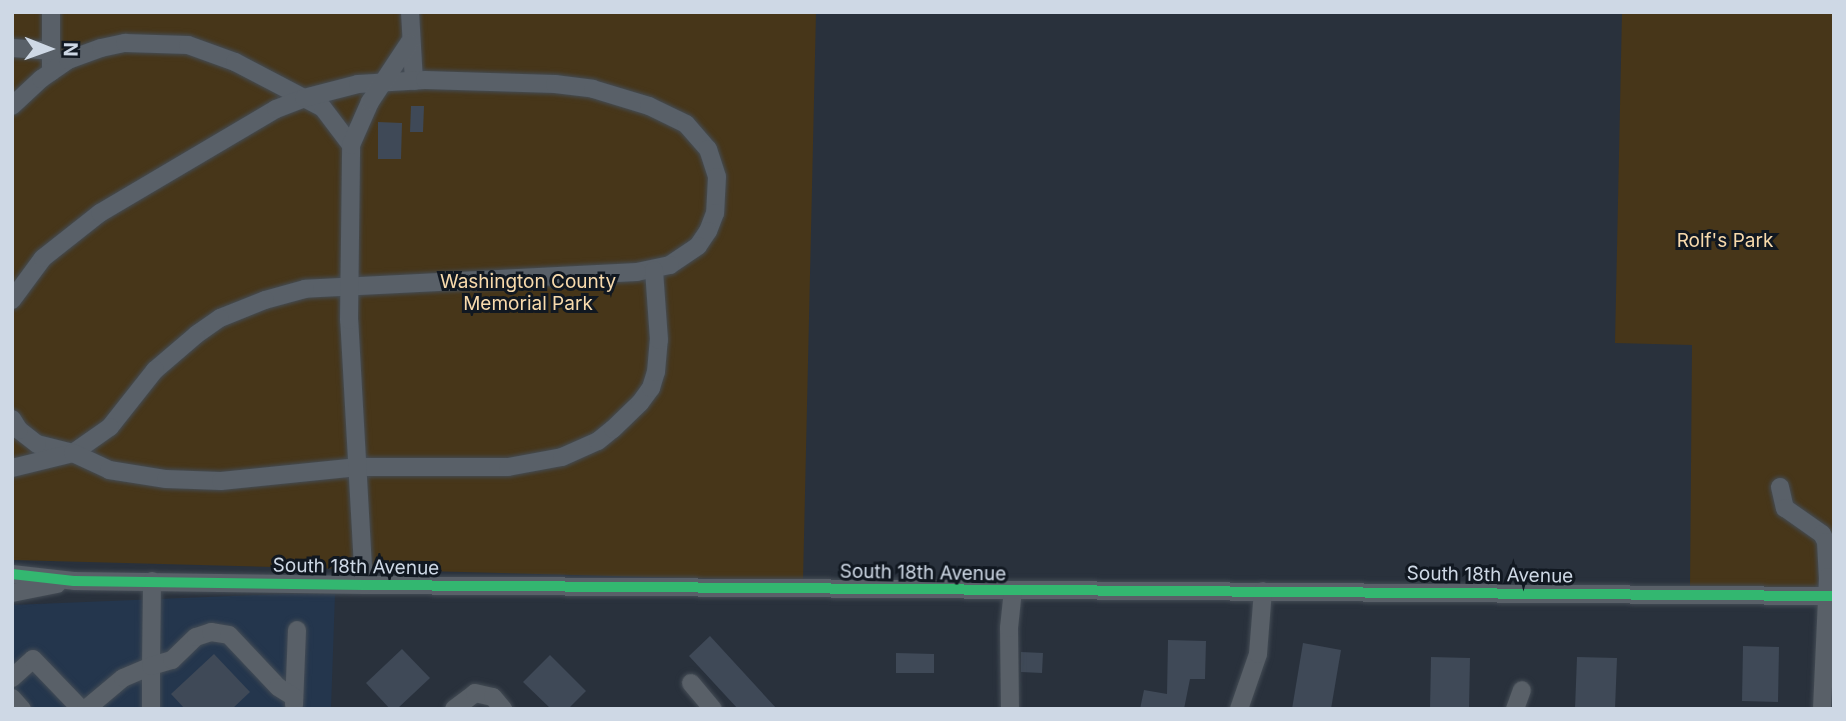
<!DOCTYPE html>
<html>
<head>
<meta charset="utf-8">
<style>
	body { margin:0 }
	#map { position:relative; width:1846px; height:721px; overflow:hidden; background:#29313c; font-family:Inter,sans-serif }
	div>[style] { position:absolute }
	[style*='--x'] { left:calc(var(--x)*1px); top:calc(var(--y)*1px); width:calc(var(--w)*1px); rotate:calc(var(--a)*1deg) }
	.built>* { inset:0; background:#24364d }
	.green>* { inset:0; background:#473619 }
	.building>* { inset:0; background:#3f4957 }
	.roads { filter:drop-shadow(0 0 2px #444c55) drop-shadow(0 0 2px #444c55) }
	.minor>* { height:18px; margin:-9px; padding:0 9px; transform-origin:9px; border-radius:9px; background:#596068 }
	.cycleway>* { height:10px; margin:-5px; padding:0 5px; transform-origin:5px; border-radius:5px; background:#33b770 }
	span { translate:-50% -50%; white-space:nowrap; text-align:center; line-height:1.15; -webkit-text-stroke:6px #111821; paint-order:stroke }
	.park-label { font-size:19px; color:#f8daac }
	.street-label { font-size:19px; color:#ced8e5 }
	.frame { position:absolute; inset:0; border:14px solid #ced8e5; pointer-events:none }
	.north { position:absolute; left:14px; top:14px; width:70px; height:70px; -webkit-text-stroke:5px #111821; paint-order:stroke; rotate:91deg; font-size:19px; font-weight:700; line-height:28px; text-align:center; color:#ced8e5 }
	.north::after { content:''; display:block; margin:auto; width:24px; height:32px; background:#ced8e5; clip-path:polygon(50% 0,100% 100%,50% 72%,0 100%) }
</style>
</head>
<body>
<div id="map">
	<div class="built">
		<div style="clip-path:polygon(282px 594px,335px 594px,331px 709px,12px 709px,12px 605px)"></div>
	</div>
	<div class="green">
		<div style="clip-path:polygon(12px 12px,816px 12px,803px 581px,12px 560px)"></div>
		<div style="clip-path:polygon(1622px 12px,1834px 12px,1834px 589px,1690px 589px,1692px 345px,1615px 343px)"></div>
	</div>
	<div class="building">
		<div style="clip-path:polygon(411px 106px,424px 106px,423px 132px,410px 132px)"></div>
		<div style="clip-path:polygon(378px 122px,402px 123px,401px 159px,378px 159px)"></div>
		<div style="clip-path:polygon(710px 636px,777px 709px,738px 709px,689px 656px)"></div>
		<div style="clip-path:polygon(1168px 640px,1206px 641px,1205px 679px,1190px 679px,1184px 709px,1140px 709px,1144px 690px,1167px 694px)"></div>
		<div style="clip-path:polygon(1303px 643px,1341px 650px,1331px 709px,1292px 709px)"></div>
		<div style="clip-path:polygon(1743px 646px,1779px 647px,1778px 702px,1742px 701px)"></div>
		<div style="clip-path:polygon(402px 649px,430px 678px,397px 709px,390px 709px,366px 683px)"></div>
		<div style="clip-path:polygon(1021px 652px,1043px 653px,1042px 673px,1021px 672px)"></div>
		<div style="clip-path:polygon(896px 653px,934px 654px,934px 673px,896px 673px)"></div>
		<div style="clip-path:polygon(214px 654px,250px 692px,232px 709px,185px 709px,171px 694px)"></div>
		<div style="clip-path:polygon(550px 655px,586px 691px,568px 709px,551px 709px,523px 682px)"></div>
		<div style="clip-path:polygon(1431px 657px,1470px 658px,1469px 709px,1430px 709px)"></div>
		<div style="clip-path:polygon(1577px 657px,1617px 658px,1615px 709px,1575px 709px)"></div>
	</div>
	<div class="roads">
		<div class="minor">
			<div style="--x:51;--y:12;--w:60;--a:90"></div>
			<div style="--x:410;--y:12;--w:69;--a:86.7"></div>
			<div style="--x:12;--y:48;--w:39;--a:4"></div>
			<div style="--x:12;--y:106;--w:40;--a:-43"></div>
			<div style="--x:41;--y:79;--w:33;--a:-35"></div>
			<div style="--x:68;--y:60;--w:35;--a:-20"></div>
			<div style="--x:101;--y:48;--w:25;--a:-12"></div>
			<div style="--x:125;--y:43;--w:63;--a:1.8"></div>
			<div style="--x:188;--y:45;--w:50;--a:19.9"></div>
			<div style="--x:235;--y:62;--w:99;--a:27.6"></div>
			<div style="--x:323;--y:108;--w:46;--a:52.9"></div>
			<div style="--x:12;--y:300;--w:52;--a:-53.6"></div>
			<div style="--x:43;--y:258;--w:73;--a:-38.3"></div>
			<div style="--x:100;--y:213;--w:204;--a:-30.6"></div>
			<div style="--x:276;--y:109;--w:30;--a:-21"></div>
			<div style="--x:304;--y:98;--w:56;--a:-14.5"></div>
			<div style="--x:358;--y:84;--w:67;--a:-3.4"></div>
			<div style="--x:425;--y:80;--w:130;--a:1.8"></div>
			<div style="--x:555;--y:84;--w:38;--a:7"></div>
			<div style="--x:593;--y:89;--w:59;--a:16.9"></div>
			<div style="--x:649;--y:106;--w:41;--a:25.9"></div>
			<div style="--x:686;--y:124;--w:33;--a:49"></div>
			<div style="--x:708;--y:149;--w:29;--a:72"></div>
			<div style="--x:717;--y:177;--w:36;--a:93"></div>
			<div style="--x:715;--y:213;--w:19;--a:111"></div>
			<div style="--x:708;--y:231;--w:18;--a:124"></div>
			<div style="--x:698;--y:246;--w:34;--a:146"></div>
			<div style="--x:670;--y:265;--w:34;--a:168"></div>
			<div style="--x:637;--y:272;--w:332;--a:177.1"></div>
			<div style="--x:305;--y:289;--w:41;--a:164.6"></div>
			<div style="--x:265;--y:300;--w:48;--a:158.2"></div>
			<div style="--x:220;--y:318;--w:29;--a:145"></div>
			<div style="--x:196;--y:335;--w:54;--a:139.5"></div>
			<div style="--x:155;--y:370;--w:73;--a:128.3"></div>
			<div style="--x:110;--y:427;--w:45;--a:144.9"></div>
			<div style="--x:73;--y:453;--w:37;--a:-166"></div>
			<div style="--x:37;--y:444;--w:23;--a:-142"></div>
			<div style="--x:19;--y:430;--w:13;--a:-122"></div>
			<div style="--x:12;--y:468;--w:63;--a:-13.8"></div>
			<div style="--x:73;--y:453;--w:40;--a:25"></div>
			<div style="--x:109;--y:470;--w:58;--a:9"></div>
			<div style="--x:166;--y:479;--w:55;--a:2.1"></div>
			<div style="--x:221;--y:481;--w:138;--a:-5.8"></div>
			<div style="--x:358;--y:467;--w:150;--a:0"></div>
			<div style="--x:508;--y:467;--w:55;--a:-10.5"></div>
			<div style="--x:562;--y:457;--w:39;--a:-24"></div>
			<div style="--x:598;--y:441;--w:19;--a:-39"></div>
			<div style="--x:613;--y:429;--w:37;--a:-44"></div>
			<div style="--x:640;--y:403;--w:19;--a:-54"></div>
			<div style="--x:651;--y:388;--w:17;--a:-73"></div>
			<div style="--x:656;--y:372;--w:32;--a:-85"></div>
			<div style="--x:659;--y:340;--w:70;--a:-94.1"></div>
			<div style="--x:1780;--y:487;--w:22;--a:77"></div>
			<div style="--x:1785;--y:508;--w:45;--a:35.1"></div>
			<div style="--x:1822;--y:534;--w:9;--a:63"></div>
			<div style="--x:1826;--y:542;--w:35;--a:87"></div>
			<div style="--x:1828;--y:577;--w:132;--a:92.6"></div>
			<div style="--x:12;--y:574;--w:62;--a:6.4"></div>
			<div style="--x:74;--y:581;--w:290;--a:0.8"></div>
			<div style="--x:364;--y:585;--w:1470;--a:0.43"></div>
			<div style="--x:364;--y:585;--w:265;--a:-93.2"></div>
			<div style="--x:349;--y:320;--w:175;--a:-89.3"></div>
			<div style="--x:351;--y:145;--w:47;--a:-66.2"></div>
			<div style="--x:370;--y:102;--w:71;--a:-56.5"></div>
			<div style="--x:12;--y:593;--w:46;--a:-11.3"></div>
			<div style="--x:12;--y:678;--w:28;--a:-42"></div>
			<div style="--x:33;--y:659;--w:69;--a:46.2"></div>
			<div style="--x:691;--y:683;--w:34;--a:50"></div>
			<div style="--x:12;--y:698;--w:15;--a:48"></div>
			<div style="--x:294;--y:705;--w:75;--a:-87.7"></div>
			<div style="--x:86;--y:709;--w:48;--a:-40"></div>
			<div style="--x:123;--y:678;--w:30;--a:-23"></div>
			<div style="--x:151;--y:666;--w:85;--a:-89.3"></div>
			<div style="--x:151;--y:709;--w:43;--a:-90"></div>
			<div style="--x:151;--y:666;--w:22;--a:-16"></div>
			<div style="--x:172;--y:660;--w:33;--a:-44"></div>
			<div style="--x:196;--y:637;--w:16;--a:-18"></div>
			<div style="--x:211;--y:632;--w:18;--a:9"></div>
			<div style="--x:229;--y:635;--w:71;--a:46.7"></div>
			<div style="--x:278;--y:687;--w:19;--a:32"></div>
			<div style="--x:454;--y:709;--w:26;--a:-37"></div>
			<div style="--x:475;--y:693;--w:18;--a:13"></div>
			<div style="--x:493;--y:697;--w:16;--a:50"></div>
			<div style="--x:1010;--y:709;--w:81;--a:-90.7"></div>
			<div style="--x:1009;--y:628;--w:37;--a:-84"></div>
			<div style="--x:1239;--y:709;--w:58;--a:-70.9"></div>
			<div style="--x:1258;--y:654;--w:63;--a:-85.5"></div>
			<div style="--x:1515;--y:709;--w:20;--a:-70"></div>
		</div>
	</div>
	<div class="cycleway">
		<div style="--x:12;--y:574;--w:62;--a:6.4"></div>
		<div style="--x:74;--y:581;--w:290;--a:0.8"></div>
		<div style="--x:364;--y:585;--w:1470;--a:0.43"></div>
	</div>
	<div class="park-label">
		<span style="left:1725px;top:241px">Rolf's Park</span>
		<span style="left:528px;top:293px">Washington County<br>Memorial Park</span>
	</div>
	<div class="street-label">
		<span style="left:356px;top:567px;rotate:1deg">South 18th Avenue</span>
		<span style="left:923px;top:573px;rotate:1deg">South 18th Avenue</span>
		<span style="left:1490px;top:575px;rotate:1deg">South 18th Avenue</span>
	</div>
	<div class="frame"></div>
	<div class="north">N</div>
</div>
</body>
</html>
